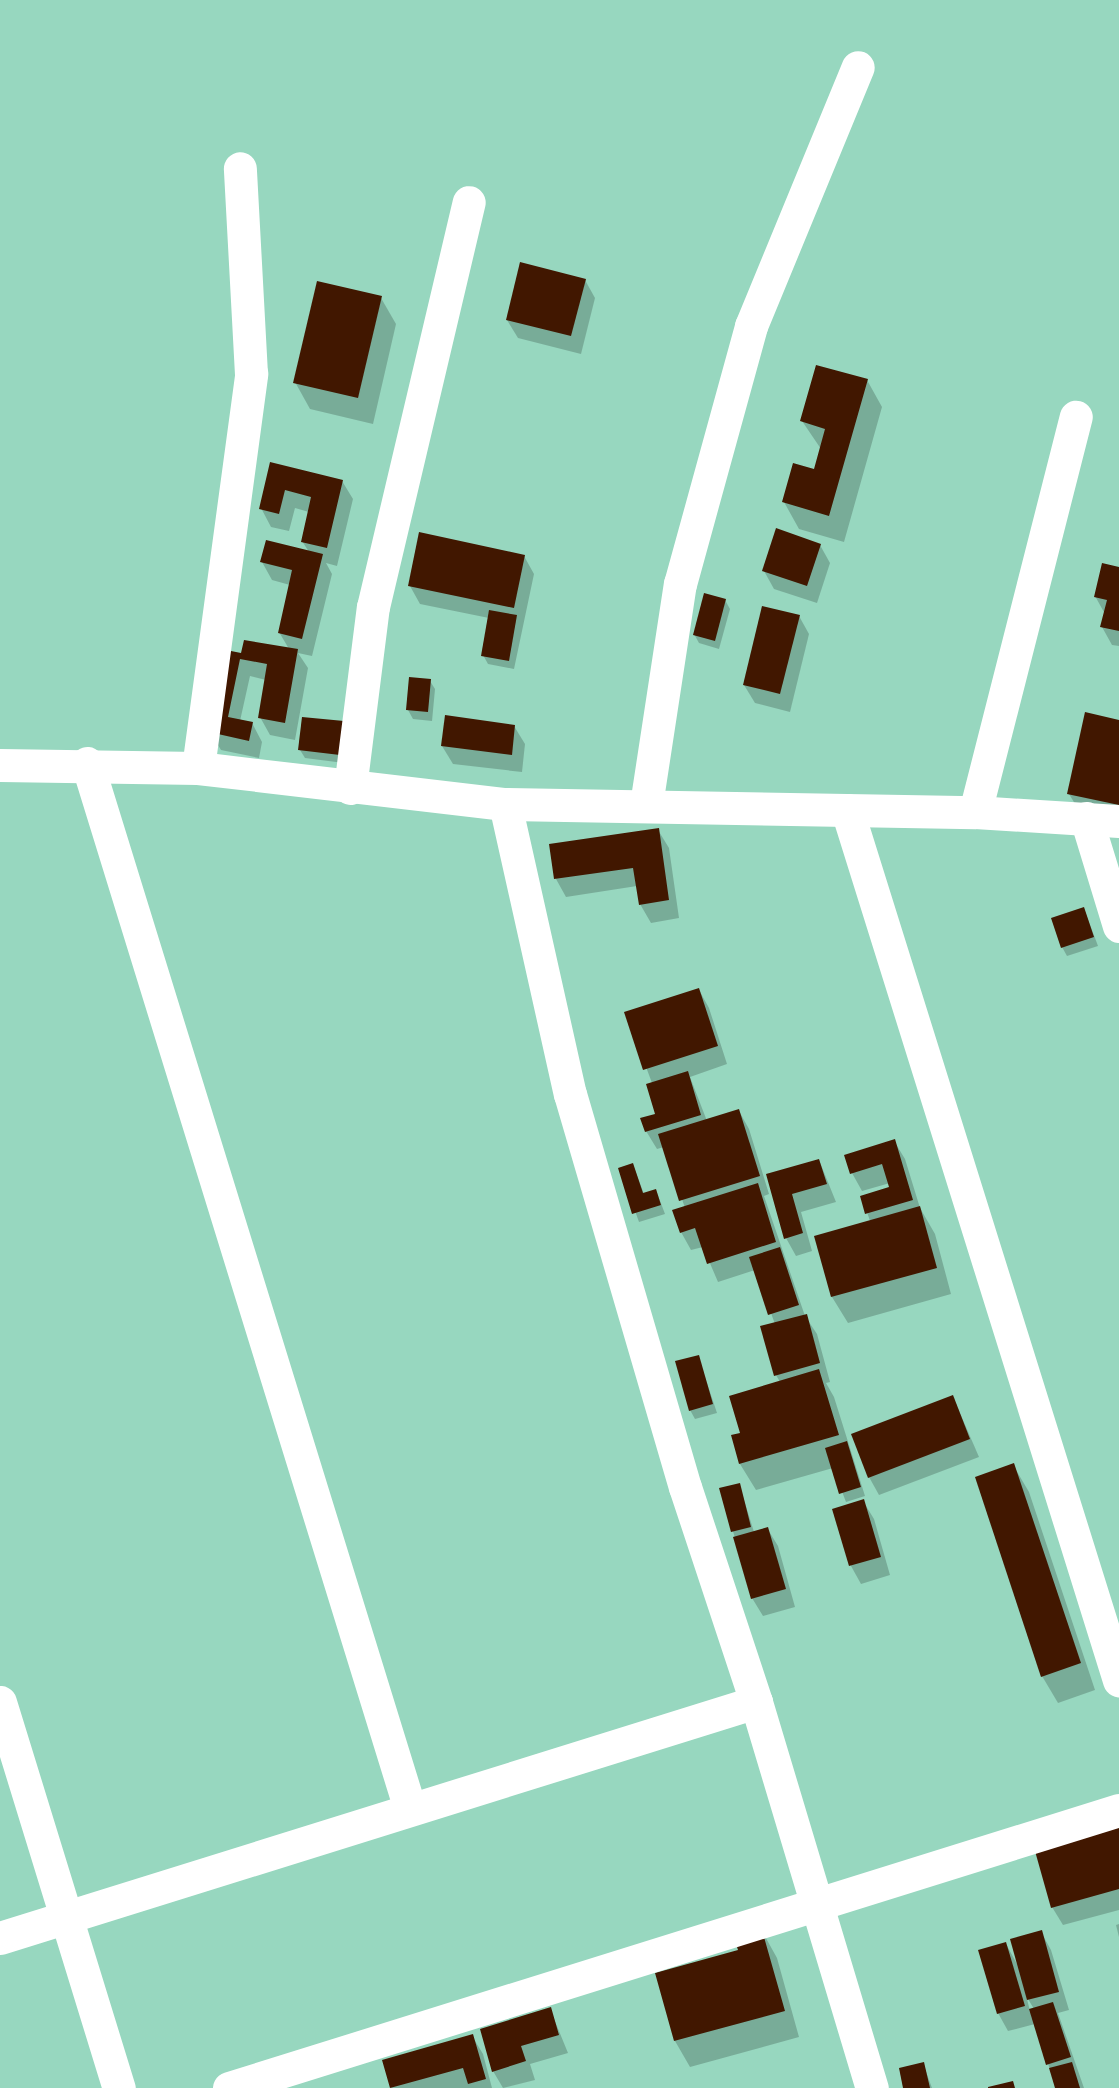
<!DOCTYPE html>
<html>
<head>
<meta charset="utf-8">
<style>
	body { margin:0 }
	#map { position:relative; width:1119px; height:2088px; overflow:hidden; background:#97d7bf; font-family:"Noto Sans",sans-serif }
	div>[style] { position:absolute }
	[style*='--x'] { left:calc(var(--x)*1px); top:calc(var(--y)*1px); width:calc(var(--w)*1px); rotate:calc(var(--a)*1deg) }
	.shadow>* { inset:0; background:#0003 }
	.building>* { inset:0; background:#411700 }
	.minor>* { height:33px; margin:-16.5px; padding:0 16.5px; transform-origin:16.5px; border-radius:16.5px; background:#fff }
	span { translate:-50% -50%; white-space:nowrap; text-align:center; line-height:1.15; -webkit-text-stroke:6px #a3e4cb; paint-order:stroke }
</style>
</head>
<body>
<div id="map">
	<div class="shadow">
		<div style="clip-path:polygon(585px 280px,595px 298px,581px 354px,518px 338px,507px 320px)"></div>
		<div style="clip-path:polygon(381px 298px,396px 324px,373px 424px,310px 409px,295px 382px)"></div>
		<div style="clip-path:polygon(867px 380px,882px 407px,844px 542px,799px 529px,784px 502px,815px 471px,821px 449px,802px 421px)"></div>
		<div style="clip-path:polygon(271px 464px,342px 481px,353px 499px,337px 566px,326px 563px,332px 574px,312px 656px,298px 653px,308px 668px,295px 740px,270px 735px,260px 717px,266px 680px,250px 676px,240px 721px,252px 723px,262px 742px,259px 758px,221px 750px,210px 732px,227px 652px,243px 655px,289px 649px,279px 632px,290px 585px,272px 580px,262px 562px,309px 552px,302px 541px,309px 512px,295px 508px,289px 531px,271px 527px,261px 508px)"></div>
		<div style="clip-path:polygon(820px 545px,830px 563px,817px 603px,774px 589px,764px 571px)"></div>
		<div style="clip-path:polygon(524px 556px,534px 574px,514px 669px,488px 664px,483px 655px,489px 618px,420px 604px,410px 586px)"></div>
		<div style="clip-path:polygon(1119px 569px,1119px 646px,1112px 645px,1102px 627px,1105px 614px,1095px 596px)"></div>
		<div style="clip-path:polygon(725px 600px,730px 609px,719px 649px,699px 643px,694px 634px)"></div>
		<div style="clip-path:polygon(799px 616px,809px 634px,790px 712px,755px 703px,744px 685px)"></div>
		<div style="clip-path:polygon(430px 681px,435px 689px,432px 721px,413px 719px,408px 710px)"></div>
		<div style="clip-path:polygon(1119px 721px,1119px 821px,1080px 812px,1069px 794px)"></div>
		<div style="clip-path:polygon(343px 723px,344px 763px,305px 758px,300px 750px)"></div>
		<div style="clip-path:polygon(514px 726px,525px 744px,522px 772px,453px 764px,442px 746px)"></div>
		<div style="clip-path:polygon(658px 830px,669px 848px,679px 918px,651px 923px,640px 904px,637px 886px,566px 897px,556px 879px,551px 845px)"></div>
		<div style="clip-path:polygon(1084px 909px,1098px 946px,1067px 956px,1062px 947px)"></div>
		<div style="clip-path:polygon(699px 990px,709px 1008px,727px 1064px,690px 1077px,707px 1121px,739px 1111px,749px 1129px,769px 1194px,764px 1196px,805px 1316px,817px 1334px,830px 1382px,826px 1383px,834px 1397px,865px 1496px,846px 1502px,833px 1468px,756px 1490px,740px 1464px,732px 1436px,742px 1434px,780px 1382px,776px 1375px,775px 1324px,755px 1270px,718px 1282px,703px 1247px,691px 1250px,681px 1232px,685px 1208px,664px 1147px,657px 1149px,646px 1131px,657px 1115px,652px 1083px,626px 1013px)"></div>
		<div style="clip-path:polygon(894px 1141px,905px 1159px,920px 1208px,935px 1234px,951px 1294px,848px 1323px,832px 1297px,816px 1237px,870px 1221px,862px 1197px,891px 1188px,890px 1183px,862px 1191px,852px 1173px)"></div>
		<div style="clip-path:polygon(819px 1160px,836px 1202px,801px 1212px,812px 1251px,796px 1256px,786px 1238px,768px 1175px)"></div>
		<div style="clip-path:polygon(633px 1165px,644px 1194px,656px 1190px,665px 1214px,639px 1222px,620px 1169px)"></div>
		<div style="clip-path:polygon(698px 1356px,717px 1413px,695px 1419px,690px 1410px)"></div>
		<div style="clip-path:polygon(953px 1397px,979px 1457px,879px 1495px,869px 1477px)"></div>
		<div style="clip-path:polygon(1013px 1465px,1029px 1492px,1095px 1690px,1058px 1703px,1042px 1676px)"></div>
		<div style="clip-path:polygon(739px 1484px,754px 1532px,767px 1528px,778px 1546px,795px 1607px,763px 1616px,752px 1598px,721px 1489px)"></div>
		<div style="clip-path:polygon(863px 1501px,874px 1519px,890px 1575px,861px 1584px,851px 1566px,834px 1510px)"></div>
		<div style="clip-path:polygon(1119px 1831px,1119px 1910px,1063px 1925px,1052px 1907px)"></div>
		<div style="clip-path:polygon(1119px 1924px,1119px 1937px,1116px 1925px)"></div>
		<div style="clip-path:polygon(762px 1931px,777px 1958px,799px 2037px,690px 2067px,675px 2041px,657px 1974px,740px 1952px)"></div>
		<div style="clip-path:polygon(evenodd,1041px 1932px,1051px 1950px,1069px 2010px,1058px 2013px,1084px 2088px,1056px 2088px,1035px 2024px,1008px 2031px,998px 2013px,1006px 1944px,1017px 1964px,1041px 1932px,1027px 1999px,1028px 1999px,1034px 2009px,1030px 2011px,1027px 1999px)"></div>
		<div style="clip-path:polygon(550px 2009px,568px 2053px,530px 2064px,535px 2080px,503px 2088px,493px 2071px)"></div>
		<div style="clip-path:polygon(472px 2036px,483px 2054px,492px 2088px,391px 2088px,384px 2061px)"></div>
		<div style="clip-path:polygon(923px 2064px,932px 2088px,905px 2088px)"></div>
	</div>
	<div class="building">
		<div style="clip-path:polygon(520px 262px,586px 279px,571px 336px,506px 320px)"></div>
		<div style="clip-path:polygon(317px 281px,382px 296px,358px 398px,293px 383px)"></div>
		<div style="clip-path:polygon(816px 365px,868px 379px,829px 516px,782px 502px,793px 463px,814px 469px,825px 429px,800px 421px)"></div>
		<div style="clip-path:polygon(270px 462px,343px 480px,327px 548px,301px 542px,311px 497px,285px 490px,279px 514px,259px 509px)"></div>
		<div style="clip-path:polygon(776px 528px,821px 544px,807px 586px,762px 571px)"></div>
		<div style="clip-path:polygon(419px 532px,525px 555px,514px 608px,408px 586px)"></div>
		<div style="clip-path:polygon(266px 540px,323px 554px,302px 639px,278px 633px,292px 570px,260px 562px)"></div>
		<div style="clip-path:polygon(1102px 563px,1119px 567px,1119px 631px,1100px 627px,1107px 600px,1094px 597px)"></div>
		<div style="clip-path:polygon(704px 593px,726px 599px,715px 641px,693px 635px)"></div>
		<div style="clip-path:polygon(762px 606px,800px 615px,780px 694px,743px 685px)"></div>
		<div style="clip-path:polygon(489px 610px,517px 615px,509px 661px,481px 656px)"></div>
		<div style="clip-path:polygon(244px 640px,298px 649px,285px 723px,258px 718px,267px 664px,240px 659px,228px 717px,253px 722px,249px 741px,209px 732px,226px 650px,241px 653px)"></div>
		<div style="clip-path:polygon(409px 677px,431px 679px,428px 712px,406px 710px)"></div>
		<div style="clip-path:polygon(1085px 712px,1119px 720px,1119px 805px,1067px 794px)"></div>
		<div style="clip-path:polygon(445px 715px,515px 725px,512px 755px,441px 746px)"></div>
		<div style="clip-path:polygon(302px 717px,344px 721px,340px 755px,298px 750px)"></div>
		<div style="clip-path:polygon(659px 828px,669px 900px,639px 905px,633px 868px,554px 879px,549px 844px)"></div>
		<div style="clip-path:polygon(1084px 907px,1094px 937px,1061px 948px,1051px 918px)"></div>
		<div style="clip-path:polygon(699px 988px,718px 1046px,643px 1070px,624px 1012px)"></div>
		<div style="clip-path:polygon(688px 1071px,701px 1115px,645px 1132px,640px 1118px,655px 1114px,646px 1084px)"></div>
		<div style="clip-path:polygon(739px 1109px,760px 1176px,679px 1201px,658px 1134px)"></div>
		<div style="clip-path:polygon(895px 1139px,913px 1200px,865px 1214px,860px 1196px,889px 1187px,882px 1164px,850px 1174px,844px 1155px)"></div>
		<div style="clip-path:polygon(819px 1159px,827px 1184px,792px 1194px,803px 1233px,784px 1239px,766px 1174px)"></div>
		<div style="clip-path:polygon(633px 1163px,643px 1193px,656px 1189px,661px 1205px,632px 1214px,618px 1168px)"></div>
		<div style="clip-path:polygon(758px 1183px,776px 1242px,707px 1264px,695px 1228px,680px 1233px,672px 1210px)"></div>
		<div style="clip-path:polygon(920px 1206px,937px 1268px,831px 1297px,814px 1236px)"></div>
		<div style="clip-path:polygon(780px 1247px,799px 1305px,768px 1315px,749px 1257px)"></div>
		<div style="clip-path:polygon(807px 1314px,820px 1363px,774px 1376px,760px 1326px)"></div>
		<div style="clip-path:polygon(699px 1355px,713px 1404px,689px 1411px,675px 1361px)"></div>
		<div style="clip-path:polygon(819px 1369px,839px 1435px,739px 1464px,731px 1435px,740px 1433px,729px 1396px)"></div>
		<div style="clip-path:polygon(953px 1395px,970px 1439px,868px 1478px,851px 1434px)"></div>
		<div style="clip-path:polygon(847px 1441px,861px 1487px,839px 1494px,825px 1448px)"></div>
		<div style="clip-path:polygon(1014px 1463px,1081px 1663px,1041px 1677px,975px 1477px)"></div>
		<div style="clip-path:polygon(740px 1483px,751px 1527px,731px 1532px,719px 1488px)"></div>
		<div style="clip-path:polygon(864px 1499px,881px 1557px,849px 1566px,832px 1509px)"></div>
		<div style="clip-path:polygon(768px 1527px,786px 1589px,751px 1599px,733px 1537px)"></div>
		<div style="clip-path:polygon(1119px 1827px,1119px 1889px,1051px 1908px,1035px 1851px)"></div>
		<div style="clip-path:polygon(762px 1930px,785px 2011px,674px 2041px,655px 1973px,738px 1950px,734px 1938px)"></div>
		<div style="clip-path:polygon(1042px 1930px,1059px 1992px,1027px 2000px,1010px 1939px)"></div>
		<div style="clip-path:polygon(1006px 1942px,1025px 2006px,997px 2014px,978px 1950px)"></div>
		<div style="clip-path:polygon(1053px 2002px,1071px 2057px,1046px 2065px,1029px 2009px)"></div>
		<div style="clip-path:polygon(551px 2007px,559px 2035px,521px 2046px,526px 2061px,492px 2072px,480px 2029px)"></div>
		<div style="clip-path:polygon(473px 2034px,486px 2079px,468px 2084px,463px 2068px,390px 2088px,382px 2060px)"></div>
		<div style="clip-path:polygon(924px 2062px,930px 2088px,903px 2088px,899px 2068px)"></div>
		<div style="clip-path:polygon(1072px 2062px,1080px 2088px,1055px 2088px,1049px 2068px)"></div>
		<div style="clip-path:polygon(1013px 2081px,1015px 2088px,988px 2088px,988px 2087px)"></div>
	</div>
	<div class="minor">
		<div style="--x:87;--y:763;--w:1095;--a:72.84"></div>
		<div style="--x:0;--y:765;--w:198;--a:0.9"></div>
		<div style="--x:198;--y:768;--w:309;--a:6.7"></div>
		<div style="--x:505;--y:804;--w:470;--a:1"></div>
		<div style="--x:975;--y:812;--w:144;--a:3.6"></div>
		<div style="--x:198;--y:768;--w:398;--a:-82.3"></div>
		<div style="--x:251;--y:374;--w:206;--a:-93.1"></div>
		<div style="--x:350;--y:788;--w:182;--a:-82.8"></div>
		<div style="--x:373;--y:607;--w:416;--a:-76.7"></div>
		<div style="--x:505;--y:804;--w:297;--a:77.4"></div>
		<div style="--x:570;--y:1094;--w:409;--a:73.7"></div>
		<div style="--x:685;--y:1487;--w:226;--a:71.7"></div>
		<div style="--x:756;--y:1702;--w:403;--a:73.3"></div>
		<div style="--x:646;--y:805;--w:224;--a:-81.3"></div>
		<div style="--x:680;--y:584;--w:268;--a:-74.6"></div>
		<div style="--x:751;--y:326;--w:280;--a:-67.6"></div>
		<div style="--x:847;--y:810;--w:912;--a:72.64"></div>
		<div style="--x:975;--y:812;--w:408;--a:-75.7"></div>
		<div style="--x:1086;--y:818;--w:113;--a:73"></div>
		<div style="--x:0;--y:1702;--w:404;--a:72.9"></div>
		<div style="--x:0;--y:1938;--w:792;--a:-17.34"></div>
		<div style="--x:229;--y:2088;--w:932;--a:-17.35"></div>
	</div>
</div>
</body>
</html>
